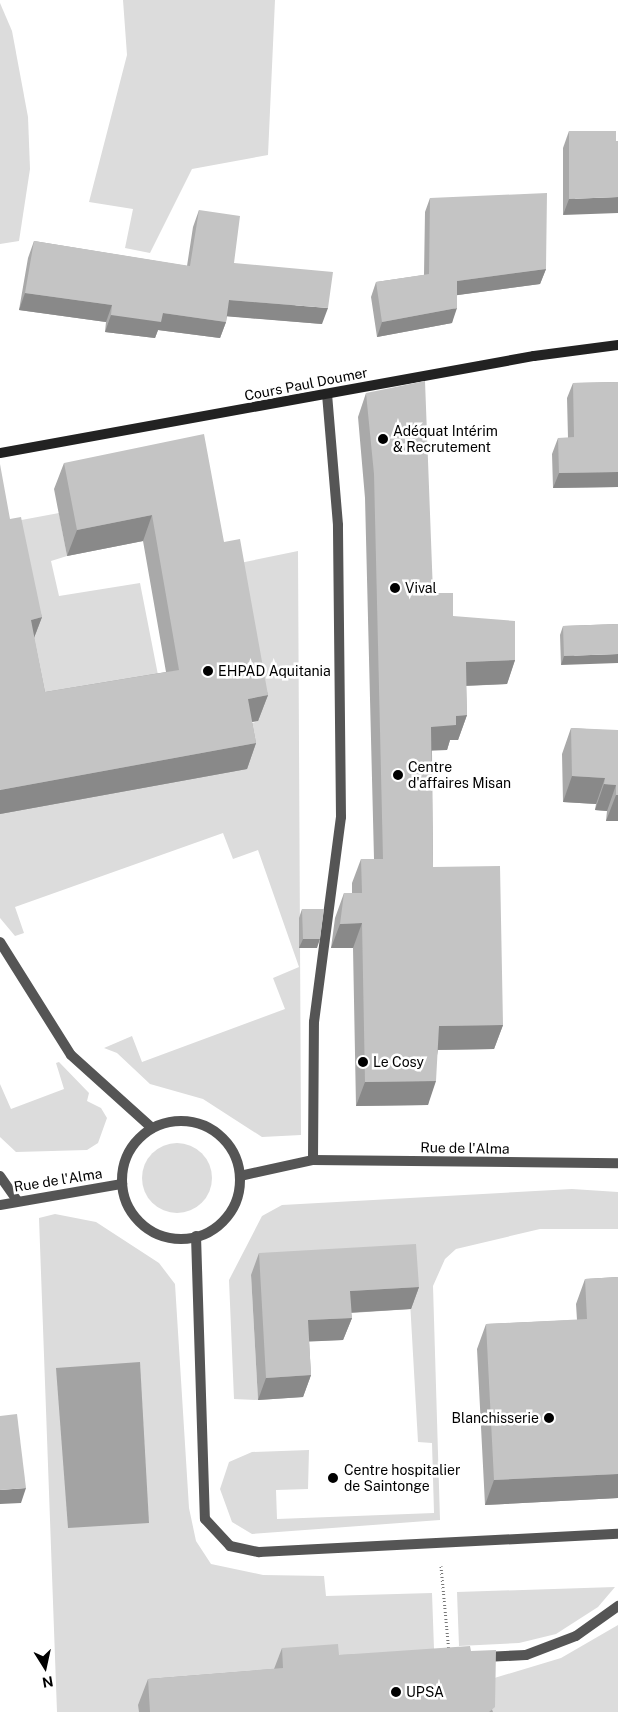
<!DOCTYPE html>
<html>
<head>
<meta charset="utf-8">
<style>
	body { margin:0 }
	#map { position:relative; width:618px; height:1712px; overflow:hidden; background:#fff; font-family:"Public Sans",sans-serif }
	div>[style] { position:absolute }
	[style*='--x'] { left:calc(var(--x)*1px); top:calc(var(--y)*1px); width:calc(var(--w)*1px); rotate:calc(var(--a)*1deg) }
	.green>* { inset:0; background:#dcdcdc }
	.round { border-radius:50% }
	.water>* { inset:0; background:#a3a3a3 }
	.path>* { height:3px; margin-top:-1.5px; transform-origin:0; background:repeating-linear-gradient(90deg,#777 0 1px,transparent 0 3.5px) }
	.lane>* { height:10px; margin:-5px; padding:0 5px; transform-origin:5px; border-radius:5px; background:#555 }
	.street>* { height:10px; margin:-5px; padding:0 5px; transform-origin:5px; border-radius:5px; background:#555 }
	.street>.ring { margin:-5px; padding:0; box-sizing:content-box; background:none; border:10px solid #555; border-radius:50% }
	.secondary>* { height:10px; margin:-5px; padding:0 5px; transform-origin:5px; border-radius:5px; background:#222 }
	.wall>* { inset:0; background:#a9a9a9 }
	.shaded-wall>* { inset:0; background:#898989 }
	.building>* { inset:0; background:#c4c4c4 }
	.dots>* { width:14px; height:14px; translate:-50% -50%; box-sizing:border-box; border:2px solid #fff; border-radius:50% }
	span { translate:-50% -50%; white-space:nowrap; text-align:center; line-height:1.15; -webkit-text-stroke:5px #fff; paint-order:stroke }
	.street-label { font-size:14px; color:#000 }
	.poi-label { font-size:14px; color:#000 }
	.left { translate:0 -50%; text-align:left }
	.right { translate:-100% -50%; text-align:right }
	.north { position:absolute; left:20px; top:1642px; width:50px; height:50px; -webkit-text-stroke:4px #fff; paint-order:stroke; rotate:170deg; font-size:14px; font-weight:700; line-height:20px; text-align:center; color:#000 }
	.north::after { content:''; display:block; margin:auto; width:18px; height:22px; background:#000; clip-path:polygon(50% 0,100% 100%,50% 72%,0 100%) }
</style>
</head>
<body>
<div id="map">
	<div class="green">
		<div style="clip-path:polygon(123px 0,275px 0,268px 155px,192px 169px,150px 253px,125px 248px,133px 209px,89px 202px,127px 55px)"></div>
		<div style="clip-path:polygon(0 3px,12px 31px,28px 117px,30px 169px,19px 241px,0 244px)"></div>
		<div style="clip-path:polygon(59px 513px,67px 556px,51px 561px,59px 596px,140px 583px,158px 675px,32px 698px,0 524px)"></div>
		<div style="clip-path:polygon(298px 551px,301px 1135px,262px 1137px,203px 1099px,150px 1084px,117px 1053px,104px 1048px,132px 1036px,142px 1062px,285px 1009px,273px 978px,299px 967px,258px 850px,233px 859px,223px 833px,15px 907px,24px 933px,15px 936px,0 918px,0 814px,258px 721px,230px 565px)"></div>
		<div style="clip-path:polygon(59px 1062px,89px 1093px,87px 1101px,101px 1108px,107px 1118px,98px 1143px,87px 1150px,16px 1152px,0 1137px,0 1084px,11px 1109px,64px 1089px,56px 1063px)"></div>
		<div class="round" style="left:142px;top:1143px;width:70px;height:70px"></div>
		<div style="clip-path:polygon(572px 1189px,618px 1192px,618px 1229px,540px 1229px,456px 1249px,445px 1259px,433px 1286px,440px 1520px,252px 1534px,232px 1522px,220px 1489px,229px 1462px,252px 1452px,309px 1450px,308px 1489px,276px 1490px,277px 1519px,434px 1513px,432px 1443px,418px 1442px,408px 1266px,251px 1275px,258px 1400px,234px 1399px,229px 1280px,262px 1216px,282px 1205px)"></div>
		<div style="clip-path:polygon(55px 1214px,96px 1222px,159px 1263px,175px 1284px,189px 1508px,196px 1541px,211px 1564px,263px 1575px,324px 1576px,326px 1596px,432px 1593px,434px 1649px,374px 1712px,57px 1712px,39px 1218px)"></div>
		<div style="clip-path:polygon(615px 1587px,598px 1607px,556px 1634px,519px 1643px,459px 1646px,457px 1592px)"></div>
		<div style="clip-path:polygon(618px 1625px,618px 1712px,436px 1712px,491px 1679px,561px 1658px)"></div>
	</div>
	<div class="water">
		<div style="clip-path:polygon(140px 1362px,149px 1523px,68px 1528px,56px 1368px)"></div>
	</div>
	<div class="path">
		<div style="--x:441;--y:1566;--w:86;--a:84.7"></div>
	</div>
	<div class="lane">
		<div style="--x:0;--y:942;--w:133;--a:57.9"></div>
		<div style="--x:71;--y:1055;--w:109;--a:42"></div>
		<div style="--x:313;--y:1160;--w:138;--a:-89.6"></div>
		<div style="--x:314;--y:1022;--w:207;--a:-82.5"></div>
		<div style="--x:341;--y:817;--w:292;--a:-90.6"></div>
		<div style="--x:338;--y:525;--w:131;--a:-94.8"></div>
		<div style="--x:0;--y:1176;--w:29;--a:55"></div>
		<div style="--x:196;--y:1236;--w:283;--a:88.2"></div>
		<div style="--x:205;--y:1519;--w:37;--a:47"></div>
		<div style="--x:230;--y:1546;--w:30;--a:12"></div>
		<div style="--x:259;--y:1552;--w:359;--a:-2.9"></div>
		<div style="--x:485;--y:1657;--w:41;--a:-2.8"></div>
		<div style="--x:526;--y:1655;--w:53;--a:-20.8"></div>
		<div style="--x:576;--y:1636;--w:52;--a:-35.5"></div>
	</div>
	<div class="street">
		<div class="ring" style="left:122px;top:1121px;width:108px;height:108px"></div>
		<div style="--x:240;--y:1176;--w:75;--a:-12.4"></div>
		<div style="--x:313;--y:1160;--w:305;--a:0.6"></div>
		<div style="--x:0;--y:1205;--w:124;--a:-9.8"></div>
	</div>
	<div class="secondary">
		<div style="--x:0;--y:453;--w:543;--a:-10.3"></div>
		<div style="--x:534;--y:356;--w:85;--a:-7.5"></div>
	</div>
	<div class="wall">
		<div style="clip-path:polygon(569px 131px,616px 141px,563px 215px,563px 148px)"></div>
		<div style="clip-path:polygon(430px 198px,546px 269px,540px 284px,457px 295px,452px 323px,377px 337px,371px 297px,376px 282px,424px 275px,425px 212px)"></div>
		<div style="clip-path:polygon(199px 210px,234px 263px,322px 324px,227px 316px,226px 322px,220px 338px,158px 330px,155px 338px,105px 332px,106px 322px,19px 310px,28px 258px,34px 241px,187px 266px,193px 227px)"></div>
		<div style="clip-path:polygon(618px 382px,618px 487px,553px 488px,552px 454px,558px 438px,568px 438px,567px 398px,573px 383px)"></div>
		<div style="clip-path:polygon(366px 393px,433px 593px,453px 616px,515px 660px,507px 684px,466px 686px,467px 715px,458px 740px,450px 740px,447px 750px,432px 750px,433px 867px,503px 1025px,494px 1049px,438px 1050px,428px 1105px,356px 1106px,353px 948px,331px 948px,335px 918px,344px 893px,352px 893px,352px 883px,361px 859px,374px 859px,365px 498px,358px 417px)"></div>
		<div style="clip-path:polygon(64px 463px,224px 542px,268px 695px,258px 721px,252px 722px,256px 743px,247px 769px,0 814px,10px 519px,42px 617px,34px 638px,45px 692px,166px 672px,143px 541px,67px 556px,54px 489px)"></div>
		<div style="clip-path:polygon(618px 624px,561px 665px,560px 635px,563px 626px)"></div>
		<div style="clip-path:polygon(571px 728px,618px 731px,618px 821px,606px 821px,607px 811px,595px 810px,596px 804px,563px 802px,562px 754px)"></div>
		<div style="clip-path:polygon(302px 909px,317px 948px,299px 948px,299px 918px)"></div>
		<div style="clip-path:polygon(259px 1253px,419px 1287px,411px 1309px,351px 1313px,352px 1318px,343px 1340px,309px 1341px,311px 1375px,303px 1397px,258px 1400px,251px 1275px)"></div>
		<div style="clip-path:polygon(618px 1277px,618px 1498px,485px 1505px,477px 1349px,486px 1324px,577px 1320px,576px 1304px,585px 1279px)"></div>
		<div style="clip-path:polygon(282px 1648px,339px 1655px,471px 1651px,493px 1712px,139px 1712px,138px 1705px,148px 1679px,274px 1669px)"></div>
	</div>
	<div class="shaded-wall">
		<div style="clip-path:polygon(618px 197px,618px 213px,563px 215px,569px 199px)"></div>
		<div style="clip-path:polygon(546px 269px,540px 284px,451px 296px,457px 281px)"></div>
		<div style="clip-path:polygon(25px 293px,112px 305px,106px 322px,19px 310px)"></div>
		<div style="clip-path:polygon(229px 300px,328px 308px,322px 324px,223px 316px)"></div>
		<div style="clip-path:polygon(457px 308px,452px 323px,377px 337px,382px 322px)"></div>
		<div style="clip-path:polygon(163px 313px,226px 322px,220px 338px,158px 330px,155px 338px,105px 332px,111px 315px)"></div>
		<div style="clip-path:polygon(618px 472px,618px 487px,553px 488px,559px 473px)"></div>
		<div style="clip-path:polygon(152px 515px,143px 541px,67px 556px,77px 530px)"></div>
		<div style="clip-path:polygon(42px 617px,32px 643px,31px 620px)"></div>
		<div style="clip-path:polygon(618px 654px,618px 663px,561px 665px,564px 656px)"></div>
		<div style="clip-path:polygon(515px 660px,507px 684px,458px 686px,466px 662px)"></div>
		<div style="clip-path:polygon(268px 695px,258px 721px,238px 724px,248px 699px)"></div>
		<div style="clip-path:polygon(467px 715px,458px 740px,450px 740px,447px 750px,423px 751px,431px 727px,456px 716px)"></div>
		<div style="clip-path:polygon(256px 743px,247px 769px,0 814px,0 790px)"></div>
		<div style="clip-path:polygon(572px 776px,605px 778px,596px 804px,563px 802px)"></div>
		<div style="clip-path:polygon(604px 784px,616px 785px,607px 811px,595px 810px)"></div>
		<div style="clip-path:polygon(616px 795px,618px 795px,618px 821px,606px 821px)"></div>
		<div style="clip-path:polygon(362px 923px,353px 948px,331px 948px,340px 924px)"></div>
		<div style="clip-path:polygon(303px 939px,320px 939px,317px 948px,299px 948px)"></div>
		<div style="clip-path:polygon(503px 1025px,494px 1049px,431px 1050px,439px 1026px)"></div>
		<div style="clip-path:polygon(436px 1081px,428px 1105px,356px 1106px,365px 1082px)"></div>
		<div style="clip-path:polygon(419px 1287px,411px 1309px,342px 1313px,350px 1291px)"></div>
		<div style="clip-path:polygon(352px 1318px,343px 1340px,300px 1342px,308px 1320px)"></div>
		<div style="clip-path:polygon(311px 1375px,303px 1397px,258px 1400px,266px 1378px)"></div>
		<div style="clip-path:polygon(618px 1474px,618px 1498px,485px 1505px,494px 1480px)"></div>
		<div style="clip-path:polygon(26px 1488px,21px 1503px,0 1504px,0 1490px)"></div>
	</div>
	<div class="building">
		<div style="clip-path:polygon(569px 131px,616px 131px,616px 141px,618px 141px,618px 197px,569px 199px)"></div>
		<div style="clip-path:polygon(547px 193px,546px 269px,457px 281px,457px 308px,382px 322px,376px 282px,429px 274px,430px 198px)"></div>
		<div style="clip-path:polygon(199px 210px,240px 216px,234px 263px,333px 272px,328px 308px,229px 300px,226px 322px,163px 313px,161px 322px,111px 315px,112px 305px,25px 293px,34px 241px,190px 266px)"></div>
		<div style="clip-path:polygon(425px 381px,433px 593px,453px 593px,453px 616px,515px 621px,515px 660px,466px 662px,467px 715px,456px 716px,456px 725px,431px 727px,433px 867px,500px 866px,503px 1025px,439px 1026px,436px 1081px,365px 1082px,362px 923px,340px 924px,344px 893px,362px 893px,361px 859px,383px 859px,374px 474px,366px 393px)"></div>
		<div style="clip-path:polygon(618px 382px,618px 472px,559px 473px,558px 438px,574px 437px,573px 383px)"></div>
		<div style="clip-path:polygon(204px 434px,224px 542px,240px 539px,268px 695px,248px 699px,256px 743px,0 790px,0 464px,10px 519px,21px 517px,42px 617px,31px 620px,45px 692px,179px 670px,152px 515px,77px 530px,64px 463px)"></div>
		<div style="clip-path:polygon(618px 624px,618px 654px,564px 656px,563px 626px)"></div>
		<div style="clip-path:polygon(571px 728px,618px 730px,618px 795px,616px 795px,616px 785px,604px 784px,605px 778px,572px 776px)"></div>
		<div style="clip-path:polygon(302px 909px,324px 909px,320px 939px,303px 939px)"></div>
		<div style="clip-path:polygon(416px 1244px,419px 1287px,350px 1291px,352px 1318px,308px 1320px,311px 1375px,266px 1378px,259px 1253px)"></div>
		<div style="clip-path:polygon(618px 1277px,618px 1474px,494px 1480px,486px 1324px,587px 1319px,585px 1279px)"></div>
		<div style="clip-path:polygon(17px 1414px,26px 1488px,0 1490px,0 1416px)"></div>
		<div style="clip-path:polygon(338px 1644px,339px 1655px,470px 1646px,471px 1651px,496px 1650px,495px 1707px,489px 1712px,150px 1712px,148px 1679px,283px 1668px,282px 1648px)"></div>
	</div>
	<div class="dots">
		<div style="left:383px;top:439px;background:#000"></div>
		<div style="left:395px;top:588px;background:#000"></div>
		<div style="left:208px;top:671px;background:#000"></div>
		<div style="left:398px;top:775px;background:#000"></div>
		<div style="left:363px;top:1062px;background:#000"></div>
		<div style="left:549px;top:1418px;background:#000"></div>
		<div style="left:333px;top:1478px;background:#000"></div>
		<div style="left:396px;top:1692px;background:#000"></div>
	</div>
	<div class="street-label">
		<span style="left:306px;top:384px;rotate:-11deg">Cours Paul Doumer</span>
		<span style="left:465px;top:1148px;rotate:1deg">Rue de l'Alma</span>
		<span style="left:58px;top:1180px;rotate:-9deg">Rue de l'Alma</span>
	</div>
	<div class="poi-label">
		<span class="left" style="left:393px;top:439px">Adéquat Intérim<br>&amp; Recrutement</span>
		<span class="left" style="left:405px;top:588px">Vival</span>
		<span class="left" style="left:218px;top:671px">EHPAD Aquitania</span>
		<span class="left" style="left:408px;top:775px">Centre<br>d'affaires Misan</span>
		<span class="left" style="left:373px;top:1062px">Le Cosy</span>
		<span class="right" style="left:539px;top:1418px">Blanchisserie</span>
		<span class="left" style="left:344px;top:1478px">Centre hospitalier<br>de Saintonge</span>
		<span class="left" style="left:406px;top:1692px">UPSA</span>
	</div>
	<div class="north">N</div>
</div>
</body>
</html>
